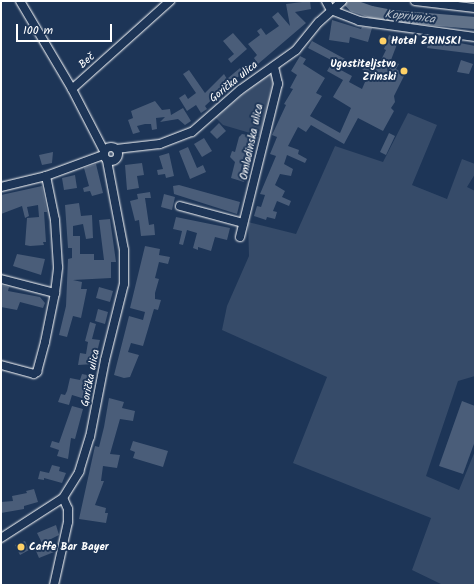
<!DOCTYPE html>
<html>
<head>
<meta charset="utf-8">
<style>
	body { margin:0 }
	#map { position:relative; width:476px; height:586px; overflow:hidden; background:#1d3557; font-family:Kalam,sans-serif }
	div>[style] { position:absolute }
	[style*='--x'] { left:calc(var(--x)*1px); top:calc(var(--y)*1px); width:calc(var(--w)*1px); rotate:calc(var(--a)*1deg) }
	.green>* { inset:0; background:#364b69 }
	.river>* { height:12px; margin:-6px; padding:0 6px; transform-origin:6px; border-radius:6px; background:#617289 }
	.building>* { inset:0; background:#4a5d79 }
	.roads { filter:drop-shadow(0 0 1px #fff) drop-shadow(0 0 1px #fff) }
	.minor>* { height:8px; margin:-4px; padding:0 4px; transform-origin:4px; border-radius:4px; background:#1d3557 }
	.minor>.ring { margin:-4px; padding:0; box-sizing:content-box; background:none; border:8px solid #1d3557; border-radius:50% }
	.dots>* { width:11px; height:11px; translate:-50% -50%; box-sizing:border-box; border:2px solid #1d3557; border-radius:50% }
	span { translate:-50% -50%; white-space:nowrap; text-align:center; line-height:1.15; -webkit-text-stroke:4px #1d3557; paint-order:stroke }
	.poi-label { font-size:11px; color:#fff; font-weight:700 }
	.left { translate:0 -50%; text-align:left }
	.right { translate:-100% -50%; text-align:right }
	.street-label { font-size:11px; color:#fff }
	.water-label { font-size:12px; color:#b8c0ca; font-style:italic }
	.frame { position:absolute; inset:0; border:2px solid #fff; pointer-events:none }
	.scale { position:absolute; left:16px; top:24px; width:96px; height:18px; box-sizing:border-box; border:2px solid #fff; border-top:0; padding-left:5px; font-size:12px; line-height:14px; white-space:nowrap; color:#fff; -webkit-text-stroke:3px #1d3557; paint-order:stroke }
</style>
</head>
<body>
<div id="map">
	<div class="green">
		<div style="clip-path:polygon(266px 75px,272px 75px,275px 80px,260px 136px,223px 125px,215px 117px)"></div>
		<div style="clip-path:polygon(408px 113px,437px 125px,412px 185px,447px 199px,462px 159px,475px 164px,475px 174px,467px 187px,475px 191px,475px 376px,458px 381px,426px 476px,459px 490px,475px 451px,475px 585px,443px 585px,412px 570px,431px 518px,293px 463px,327px 377px,222px 330px,227px 306px,249px 256px,248px 222px,296px 234px,335px 146px,383px 162px)"></div>
	</div>
	<div class="river">
		<div style="--x:349;--y:1;--w:7;--a:45"></div>
		<div style="--x:354;--y:6;--w:18;--a:19"></div>
		<div style="--x:371;--y:12;--w:21;--a:11"></div>
		<div style="--x:392;--y:16;--w:83;--a:4.8"></div>
	</div>
	<div class="building">
		<div style="clip-path:polygon(310px 1px,311px 9px,295px 12px,306px 23px,258px 64px,254px 58px,257px 55px,248px 44px,260px 35px,257px 31px,261px 28px,266px 35px,279px 26px,272px 17px,278px 12px,290px 26px,286px 4px)"></div>
		<div style="clip-path:polygon(332px 20px,361px 29px,362px 27px,372px 28px,368px 42px,350px 37px,349px 43px,329px 40px)"></div>
		<div style="clip-path:polygon(233px 33px,247px 49px,231px 63px,228px 59px,234px 54px,223px 41px)"></div>
		<div style="clip-path:polygon(389px 35px,399px 39px,391px 60px,399px 64px,396px 69px,405px 74px,394px 96px,395px 102px,391px 108px,394px 111px,383px 131px,358px 118px,344px 144px,311px 125px,306px 132px,298px 127px,288px 146px,299px 150px,298px 154px,307px 159px,305px 163px,287px 155px,284px 164px,293px 169px,291px 176px,280px 174px,275px 185px,285px 191px,282px 197px,291px 201px,289px 206px,277px 201px,273px 211px,277px 212px,275px 219px,267px 217px,266px 220px,254px 216px,257px 206px,261px 207px,265px 195px,260px 194px,276px 156px,270px 154px,277px 137px,272px 135px,286px 105px,284px 104px,293px 89px,290px 88px,297px 75px,291px 71px,300px 56px,306px 59px,303px 64px,325px 78px,316px 93px,322px 96px,310px 116px,340px 133px,351px 108px,333px 97px,343px 80px,327px 71px,333px 61px,308px 48px,312px 41px,345px 59px,339px 69px,352px 76px,349px 82px,362px 89px,368px 75px,362px 69px,373px 56px,380px 62px,386px 50px,384px 49px)"></div>
		<div style="clip-path:polygon(430px 37px,475px 46px,475px 54px,427px 48px)"></div>
		<div style="clip-path:polygon(461px 60px,473px 64px,469px 74px,457px 72px)"></div>
		<div style="clip-path:polygon(240px 68px,244px 72px,222px 90px,205px 106px,207px 109px,201px 113px,196px 105px,187px 111px,179px 98px,185px 94px,188px 99px,196px 93px,183px 74px,189px 70px,205px 93px,224px 74px,227px 79px)"></div>
		<div style="clip-path:polygon(155px 101px,162px 110px,170px 109px,171px 115px,183px 108px,191px 121px,185px 125px,178px 119px,160px 122px,165px 117px,156px 118px,157px 129px,152px 130px,151px 124px,145px 124px,137px 126px,140px 132px,133px 134px,128px 120px,133px 118px,131px 111px)"></div>
		<div style="clip-path:polygon(219px 123px,226px 131px,217px 139px,210px 132px)"></div>
		<div style="clip-path:polygon(389px 133px,395px 136px,386px 155px,380px 152px)"></div>
		<div style="clip-path:polygon(242px 134px,258px 137px,244px 182px,231px 178px,235px 162px,230px 157px,232px 151px,235px 152px,239px 137px)"></div>
		<div style="clip-path:polygon(204px 138px,212px 151px,202px 157px,194px 144px)"></div>
		<div style="clip-path:polygon(188px 147px,197px 168px,203px 165px,206px 172px,190px 179px,179px 151px)"></div>
		<div style="clip-path:polygon(53px 152px,52px 163px,42px 165px,39px 155px)"></div>
		<div style="clip-path:polygon(169px 153px,174px 176px,166px 178px,165px 174px,158px 175px,157px 170px,163px 169px,159px 156px)"></div>
		<div style="clip-path:polygon(142px 163px,144px 175px,137px 176px,139px 188px,127px 190px,125px 165px)"></div>
		<div style="clip-path:polygon(96px 164px,103px 193px,92px 196px,90px 191px,84px 192px,83px 188px,89px 186px,84px 168px)"></div>
		<div style="clip-path:polygon(75px 175px,77px 188px,64px 190px,62px 178px)"></div>
		<div style="clip-path:polygon(179px 185px,240px 202px,237px 214px,174px 194px,173px 186px)"></div>
		<div style="clip-path:polygon(42px 186px,47px 212px,44px 212px,46px 242px,43px 242px,44px 245px,30px 246px,25px 245px,27px 218px,39px 217px,38px 205px,27px 207px,29px 216px,25px 218px,22px 206px,1px 214px,1px 195px)"></div>
		<div style="clip-path:polygon(150px 192px,151px 198px,145px 198px,149px 225px,154px 224px,155px 235px,141px 236px,139px 220px,135px 221px,130px 201px,138px 199px,137px 194px)"></div>
		<div style="clip-path:polygon(164px 194px,175px 197px,172px 210px,161px 207px)"></div>
		<div style="clip-path:polygon(79px 203px,81px 216px,92px 215px,93px 238px,86px 239px,83px 224px,73px 226px,73px 236px,80px 236px,80px 254px,94px 254px,94px 260px,104px 260px,99px 220px,110px 219px,116px 262px,111px 262px,111px 278px,73px 280px,82px 282px,81px 289px,87px 289px,81px 318px,73px 316px,67px 337px,59px 335px,66px 306px,68px 259px,72px 258px,72px 248px,68px 248px,65px 205px)"></div>
		<div style="clip-path:polygon(176px 217px,230px 228px,227px 240px,215px 237px,211px 251px,198px 247px,198px 250px,193px 248px,197px 233px,187px 230px,183px 245px,179px 244px,182px 231px,173px 229px)"></div>
		<div style="clip-path:polygon(145px 246px,160px 249px,159px 255px,170px 257px,168px 264px,159px 262px,155px 278px,159px 279px,155px 293px,155px 299px,161px 300px,158px 310px,154px 309px,143px 346px,131px 343px,128px 352px,139px 355px,130px 377px,124px 378px,114px 375px,129px 316px,143px 320px,145px 312px,130px 308px)"></div>
		<div style="clip-path:polygon(17px 254px,45px 259px,41px 275px,13px 266px)"></div>
		<div style="clip-path:polygon(1px 285px,9px 287px,8px 291px,40px 297px,45px 303px,43px 308px,20px 302px,17px 310px,1px 307px)"></div>
		<div style="clip-path:polygon(99px 287px,113px 291px,110px 302px,96px 298px)"></div>
		<div style="clip-path:polygon(98px 309px,108px 312px,105px 324px,95px 321px)"></div>
		<div style="clip-path:polygon(90px 322px,96px 324px,92px 339px,100px 340px,94px 364px,78px 365px,80px 353px,86px 354px,88px 342px,85px 341px)"></div>
		<div style="clip-path:polygon(82px 374px,92px 376px,85px 399px,72px 395px,69px 405px,58px 402px,61px 394px,65px 395px,67px 391px,70px 378px,80px 380px)"></div>
		<div style="clip-path:polygon(109px 398px,124px 402px,122px 408px,135px 411px,133px 421px,120px 419px,110px 454px,120px 455px,117px 468px,103px 466px,101px 481px,104px 481px,95px 505px,106px 508px,105px 513px,108px 513px,106px 523px,79px 519px,95px 446px,99px 447px,104px 427px)"></div>
		<div style="clip-path:polygon(462px 401px,475px 406px,475px 441px,463px 474px,439px 466px)"></div>
		<div style="clip-path:polygon(72px 406px,83px 409px,75px 439px,71px 438px,68px 459px,57px 456px,59px 450px,50px 447px,52px 441px,59px 443px)"></div>
		<div style="clip-path:polygon(133px 441px,168px 451px,163px 467px,133px 458px,135px 452px,130px 450px)"></div>
		<div style="clip-path:polygon(52px 465px,60px 467px,59px 471px,66px 473px,62px 483px,44px 478px,44px 480px,38px 479px,40px 471px,49px 473px)"></div>
		<div style="clip-path:polygon(34px 489px,38px 502px,24px 506px,24px 509px,1px 513px,1px 502px,13px 501px,12px 496px,27px 493px,26px 491px)"></div>
		<div style="clip-path:polygon(56px 525px,59px 535px,49px 540px,54px 552px,39px 558px,36px 551px,44px 547px,37px 533px)"></div>
		<div style="clip-path:polygon(25px 541px,29px 550px,20px 555px,15px 545px)"></div>
	</div>
	<div class="roads">
		<div class="minor">
			<div style="--x:20;--y:1;--w:102;--a:59.4"></div>
			<div style="--x:72;--y:89;--w:70;--a:62.7"></div>
			<div style="--x:326;--y:1;--w:10;--a:61"></div>
			<div style="--x:331;--y:10;--w:30;--a:21"></div>
			<div style="--x:359;--y:21;--w:117;--a:7.9"></div>
			<div style="--x:415;--y:1;--w:60;--a:6.7"></div>
			<div style="--x:72;--y:89;--w:132;--a:-41.9"></div>
			<div class="ring" style="left:104px;top:147px;width:6px;height:6px"></div>
			<div style="--x:116;--y:149;--w:44;--a:-6.5"></div>
			<div style="--x:160;--y:144;--w:34;--a:-21"></div>
			<div style="--x:192;--y:132;--w:64;--a:-41.2"></div>
			<div style="--x:240;--y:90;--w:69;--a:-35.5"></div>
			<div style="--x:296;--y:50;--w:36;--a:-51"></div>
			<div style="--x:319;--y:22;--w:31;--a:-42"></div>
			<div style="--x:1;--y:187;--w:46;--a:-13.7"></div>
			<div style="--x:46;--y:176;--w:61;--a:-20.2"></div>
			<div style="--x:180;--y:206;--w:65;--a:15.1"></div>
			<div style="--x:240;--y:237;--w:158;--a:-76.1"></div>
			<div style="--x:278;--y:84;--w:18;--a:-103"></div>
			<div style="--x:1;--y:279;--w:56;--a:14.5"></div>
			<div style="--x:1;--y:365;--w:34;--a:15"></div>
			<div style="--x:34;--y:374;--w:4;--a:-34"></div>
			<div style="--x:37;--y:372;--w:31;--a:-75"></div>
			<div style="--x:45;--y:342;--w:50;--a:-78.5"></div>
			<div style="--x:55;--y:293;--w:26;--a:-83"></div>
			<div style="--x:58;--y:267;--w:47;--a:-93.7"></div>
			<div style="--x:55;--y:220;--w:45;--a:-101.6"></div>
			<div style="--x:1;--y:538;--w:74;--a:-32.8"></div>
			<div style="--x:63;--y:498;--w:31;--a:-58"></div>
			<div style="--x:79;--y:472;--w:37;--a:-73"></div>
			<div style="--x:90;--y:437;--w:78;--a:-79"></div>
			<div style="--x:105;--y:360;--w:78;--a:-76"></div>
			<div style="--x:124;--y:284;--w:34;--a:-90"></div>
			<div style="--x:124;--y:250;--w:91;--a:-100.8"></div>
			<div style="--x:54;--y:585;--w:65;--a:-77.5"></div>
			<div style="--x:68;--y:522;--w:13;--a:-90"></div>
			<div style="--x:68;--y:509;--w:12;--a:-114"></div>
		</div>
	</div>
	<div class="dots">
		<div style="left:383px;top:41px;background:#ffd166"></div>
		<div style="left:404px;top:71px;background:#ffd166"></div>
		<div style="left:21px;top:547px;background:#ffd166"></div>
	</div>
	<div class="poi-label">
		<span class="left" style="left:391px;top:41px">Hotel ZRINSKI</span>
		<span class="right" style="left:396px;top:71px">Ugostiteljstvo<br>Zrinski</span>
		<span class="left" style="left:29px;top:547px">Caffe Bar Bayer</span>
	</div>
	<div class="street-label">
		<span style="left:87px;top:61px;rotate:-42deg">Beč</span>
		<span style="left:234px;top:82px;rotate:-39deg">Gorička ulica</span>
		<span style="left:252px;top:142px;rotate:-78deg">Omladinska ulica</span>
		<span style="left:91px;top:378px;rotate:-79deg">Gorička ulica</span>
	</div>
	<div class="water-label">
		<span style="left:410px;top:17px;rotate:6deg">Koprivnica</span>
	</div>
	<div class="frame"></div>
	<div class="scale">100 m</div>
</div>
</body>
</html>
